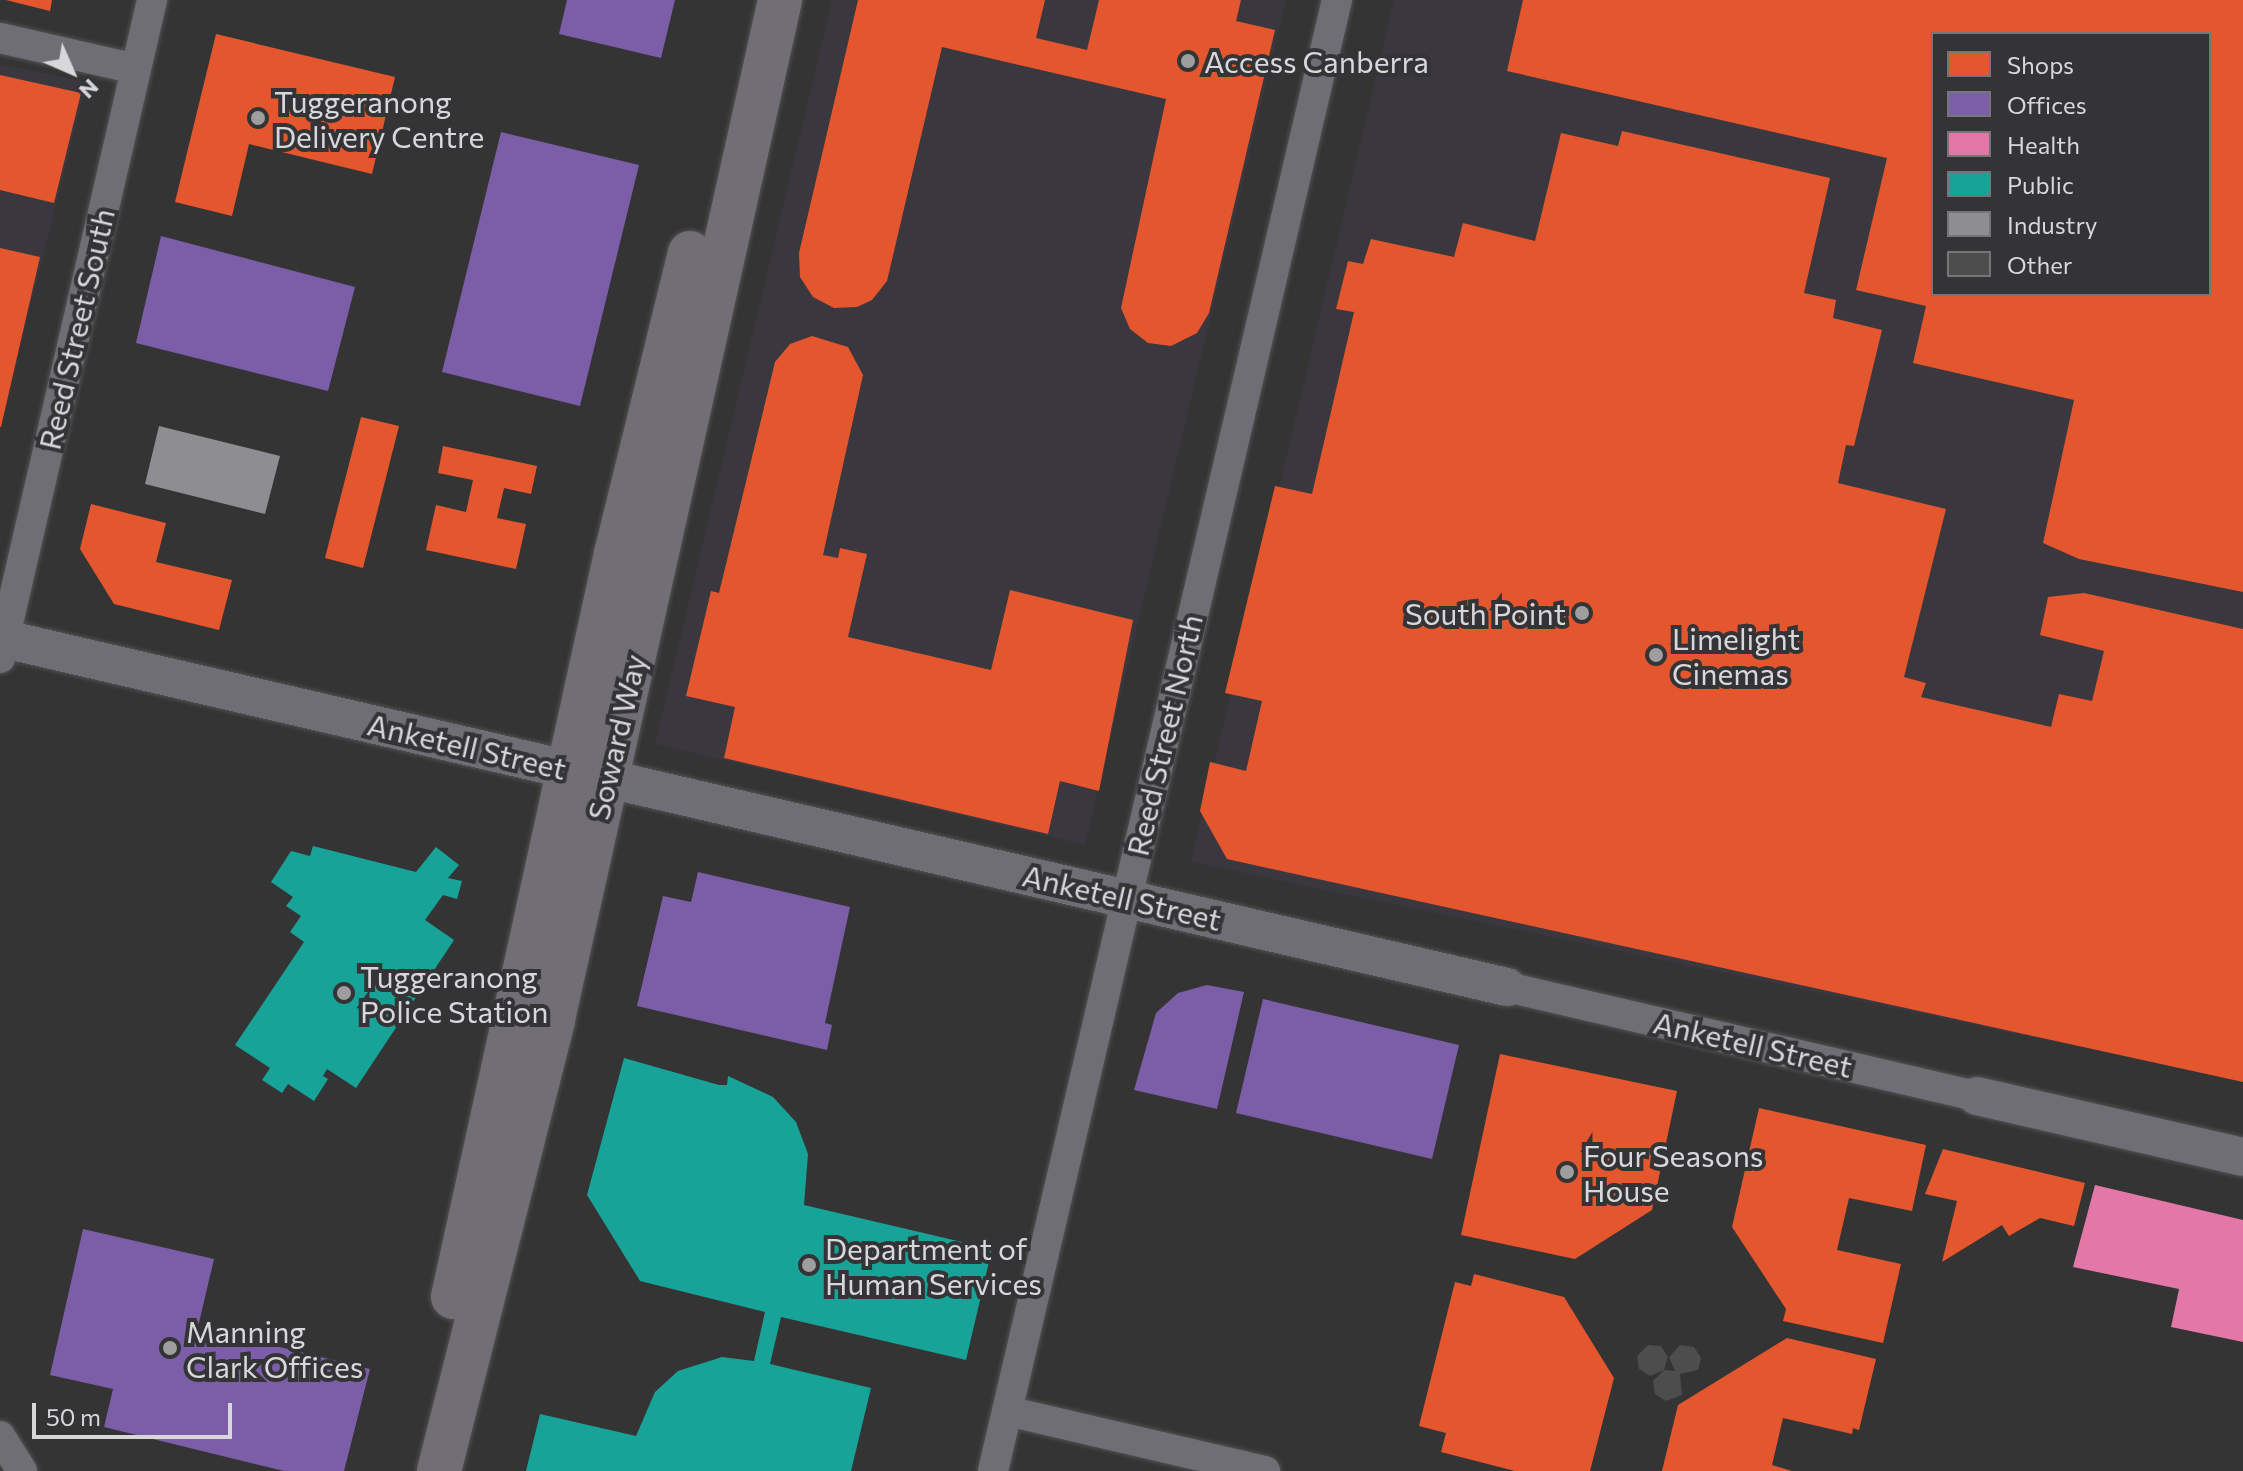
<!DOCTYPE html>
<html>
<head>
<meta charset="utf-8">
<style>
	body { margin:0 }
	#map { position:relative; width:2243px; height:1471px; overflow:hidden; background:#343434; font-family:Commissioner,sans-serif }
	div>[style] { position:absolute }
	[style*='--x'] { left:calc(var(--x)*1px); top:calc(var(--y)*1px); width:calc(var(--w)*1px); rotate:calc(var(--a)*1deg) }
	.built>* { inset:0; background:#3a373e }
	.shops>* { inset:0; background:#e4572e }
	.offices>* { inset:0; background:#7b5ea7 }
	.health>* { inset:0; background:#e377a8 }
	.public>* { inset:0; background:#17a398 }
	.industry>* { inset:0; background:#8d8d92 }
	.building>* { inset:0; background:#4d4d4d }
	.roads { filter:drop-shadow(0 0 2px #525152) drop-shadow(0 0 2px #525152) }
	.minor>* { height:30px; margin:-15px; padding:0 15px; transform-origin:15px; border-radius:15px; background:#706e75 }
	.tertiary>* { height:38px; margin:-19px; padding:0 19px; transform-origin:19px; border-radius:19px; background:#706e75 }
	.primary>* { height:44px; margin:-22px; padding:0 22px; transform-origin:22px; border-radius:22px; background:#716f75 }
	.dots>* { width:22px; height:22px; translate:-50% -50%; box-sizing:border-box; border:4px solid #343335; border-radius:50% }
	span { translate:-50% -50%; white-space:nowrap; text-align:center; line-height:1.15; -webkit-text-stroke:8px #343335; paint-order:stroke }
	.poi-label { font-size:30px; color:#d8d7d9 }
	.left { translate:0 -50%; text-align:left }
	.right { translate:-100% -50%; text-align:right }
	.street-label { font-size:30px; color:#d8d7d9 }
	.legend { position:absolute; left:1931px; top:32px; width:280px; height:264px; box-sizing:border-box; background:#343335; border:2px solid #767577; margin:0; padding:10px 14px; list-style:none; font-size:24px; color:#d8d7d9 }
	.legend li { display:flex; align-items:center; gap:16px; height:40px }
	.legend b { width:40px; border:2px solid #767577 }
	.north { position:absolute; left:32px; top:32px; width:80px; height:80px; -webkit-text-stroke:6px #343335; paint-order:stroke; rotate:135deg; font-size:22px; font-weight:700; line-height:32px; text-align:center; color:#d8d7d9 }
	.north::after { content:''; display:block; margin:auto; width:28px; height:36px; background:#d8d7d9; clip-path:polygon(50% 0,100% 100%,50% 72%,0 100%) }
	.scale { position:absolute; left:32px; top:1403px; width:200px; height:36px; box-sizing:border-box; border:4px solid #d8d7d9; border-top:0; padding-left:10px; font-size:24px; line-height:28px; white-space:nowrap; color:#d8d7d9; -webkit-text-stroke:6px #343335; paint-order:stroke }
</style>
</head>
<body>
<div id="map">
	<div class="built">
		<div style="clip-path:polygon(832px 0,1286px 0,1085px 845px,655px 744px)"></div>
		<div style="clip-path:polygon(evenodd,1394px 0,2243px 0,2243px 1081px,1191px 862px,1394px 0,1933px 34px,2209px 34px,2209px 294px,1933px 294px,1933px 34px)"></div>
		<div style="clip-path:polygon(0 64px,87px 82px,0 427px)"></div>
	</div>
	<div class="shops">
		<div style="clip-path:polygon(6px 0,52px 0,50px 11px)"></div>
		<div style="clip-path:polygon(858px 0,1045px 0,1036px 38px,1087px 50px,1099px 0,1241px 0,1236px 21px,1275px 30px,1209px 313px,1197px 333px,1171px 346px,1148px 343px,1130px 329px,1121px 308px,1166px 99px,942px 47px,887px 281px,872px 300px,857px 307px,834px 308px,813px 297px,800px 277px,799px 253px)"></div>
		<div style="clip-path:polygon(evenodd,1523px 0,2243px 0,2243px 592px,2079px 559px,2043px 543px,2074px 400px,1913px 363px,1926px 306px,1856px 290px,1887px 158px,1507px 71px,1523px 0,1933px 34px,2209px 34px,2209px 294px,1933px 294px,1933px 34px)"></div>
		<div style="clip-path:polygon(216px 34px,395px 77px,372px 174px,249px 144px,232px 216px,175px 202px)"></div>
		<div style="clip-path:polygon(0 75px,81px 93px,54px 203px,0 190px)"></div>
		<div style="clip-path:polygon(1622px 131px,1830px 178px,1804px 293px,1836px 300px,1833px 318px,1882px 330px,1854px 446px,1846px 445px,1838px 483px,1946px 509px,1904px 677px,1926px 683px,1921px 697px,2051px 727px,2059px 694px,2092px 701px,2104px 651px,2040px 635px,2048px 597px,2084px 593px,2243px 629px,2243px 1082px,1227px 859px,1200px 811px,1210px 762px,1246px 771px,1262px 701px,1225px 693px,1275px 486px,1312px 494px,1354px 312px,1336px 309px,1348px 261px,1363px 264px,1371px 239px,1454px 257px,1463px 223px,1535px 241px,1561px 133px,1618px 146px)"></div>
		<div style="clip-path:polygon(0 248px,40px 257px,1px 427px,0 427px)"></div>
		<div style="clip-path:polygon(812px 336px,848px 347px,863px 375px,823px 555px,838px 558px,840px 548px,867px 554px,848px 637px,991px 670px,1010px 590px,1133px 620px,1099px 791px,1060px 781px,1048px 834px,724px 758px,735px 707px,686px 696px,711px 591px,719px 593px,775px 362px,790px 344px)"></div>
		<div style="clip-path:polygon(361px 417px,399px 426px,363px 568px,325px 558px)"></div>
		<div style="clip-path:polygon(443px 446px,537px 466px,531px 494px,504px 488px,497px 518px,526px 524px,516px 569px,426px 550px,436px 505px,466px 512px,473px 480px,438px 473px)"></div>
		<div style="clip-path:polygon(91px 504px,166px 523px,156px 562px,232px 580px,219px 630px,114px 604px,80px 549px)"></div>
		<div style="clip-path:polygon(1500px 1054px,1677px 1091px,1652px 1210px,1575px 1259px,1461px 1235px)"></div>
		<div style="clip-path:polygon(1759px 1108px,1926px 1145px,1912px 1211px,1849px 1198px,1837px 1250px,1901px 1264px,1883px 1343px,1783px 1321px,1786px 1309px,1732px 1227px)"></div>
		<div style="clip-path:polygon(1943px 1149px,2085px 1183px,2074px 1226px,2040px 1218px,2009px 1236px,2002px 1225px,1942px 1262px,1957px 1201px,1925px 1194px)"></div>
		<div style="clip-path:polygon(1474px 1274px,1564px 1297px,1614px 1378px,1590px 1471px,1515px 1471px,1441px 1452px,1446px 1433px,1419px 1426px,1455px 1282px,1471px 1286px)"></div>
		<div style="clip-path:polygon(1787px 1338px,1876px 1359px,1859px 1430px,1853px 1428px,1852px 1434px,1783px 1418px,1772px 1465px,1792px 1471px,1662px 1471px,1678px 1405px)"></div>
	</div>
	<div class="offices">
		<div style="clip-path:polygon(567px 0,675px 0,661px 58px,559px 34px)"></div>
		<div style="clip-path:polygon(501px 132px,639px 165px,580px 406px,442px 372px)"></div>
		<div style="clip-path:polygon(161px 236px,355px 287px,328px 391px,136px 343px)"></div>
		<div style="clip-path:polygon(698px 872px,850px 907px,825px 1023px,832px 1025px,827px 1050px,637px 1006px,663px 896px,691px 902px)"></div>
		<div style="clip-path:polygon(1207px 985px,1244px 992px,1217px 1109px,1134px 1090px,1156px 1013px,1178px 993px)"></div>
		<div style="clip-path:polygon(1263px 999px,1459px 1045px,1432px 1159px,1236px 1113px)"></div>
		<div style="clip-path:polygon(83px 1229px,214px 1259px,198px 1327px,370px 1369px,344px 1471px,284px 1471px,104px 1427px,113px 1389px,50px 1375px)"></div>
	</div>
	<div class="health">
		<div style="clip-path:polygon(2095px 1185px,2243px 1220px,2243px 1342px,2171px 1327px,2179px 1289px,2073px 1267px)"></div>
	</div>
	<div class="public">
		<div style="clip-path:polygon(313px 846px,416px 872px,436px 847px,459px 865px,448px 878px,462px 881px,457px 899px,443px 895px,425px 920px,454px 940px,356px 1088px,327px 1069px,323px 1076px,328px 1079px,314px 1101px,288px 1084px,282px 1093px,262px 1080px,270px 1068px,235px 1045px,304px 942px,290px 932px,301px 916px,286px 906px,293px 897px,271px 882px,291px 851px,310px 856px)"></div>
		<div style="clip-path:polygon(624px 1058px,719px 1085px,727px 1085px,728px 1076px,773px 1097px,796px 1122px,808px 1154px,804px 1205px,992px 1249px,966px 1360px,781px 1317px,770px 1364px,871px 1388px,851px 1471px,526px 1471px,540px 1414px,636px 1436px,655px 1392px,678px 1371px,722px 1357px,754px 1361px,765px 1312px,640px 1281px,587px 1195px)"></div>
	</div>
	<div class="industry">
		<div style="clip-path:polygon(159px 426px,280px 456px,265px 514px,145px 484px)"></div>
	</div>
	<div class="building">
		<div style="clip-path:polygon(1648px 1345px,1661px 1346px,1668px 1357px,1664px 1370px,1675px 1371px,1669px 1357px,1680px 1345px,1694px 1347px,1701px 1358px,1698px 1370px,1680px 1374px,1682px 1395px,1666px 1401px,1655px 1394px,1653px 1381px,1664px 1370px,1650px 1376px,1639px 1369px,1637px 1356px)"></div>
	</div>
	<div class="roads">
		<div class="minor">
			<div style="--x:0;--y:38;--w:139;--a:12.8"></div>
			<div style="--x:0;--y:658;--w:675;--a:-76.99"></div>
			<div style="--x:1507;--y:987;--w:482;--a:13.1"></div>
			<div style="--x:1007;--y:1411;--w:265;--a:13.1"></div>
			<div style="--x:0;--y:1436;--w:41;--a:57.8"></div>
			<div style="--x:993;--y:1471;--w:1511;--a:-76.84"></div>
		</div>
		<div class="tertiary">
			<div style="--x:0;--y:638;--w:1547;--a:13.04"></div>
			<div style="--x:1977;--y:1096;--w:273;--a:12.9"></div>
		</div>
		<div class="primary">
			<div style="--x:453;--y:1297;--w:761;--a:-77.63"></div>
			<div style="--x:616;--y:554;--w:310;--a:-76.2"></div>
			<div style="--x:439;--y:1471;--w:466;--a:-75.8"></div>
			<div style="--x:553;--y:1019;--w:1044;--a:-77.44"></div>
		</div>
	</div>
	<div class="dots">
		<div style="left:1188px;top:61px;background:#9f9e9f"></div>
		<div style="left:258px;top:118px;background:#9f9e9f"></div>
		<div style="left:1582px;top:613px;background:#9f9e9f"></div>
		<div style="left:1656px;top:655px;background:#9f9e9f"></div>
		<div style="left:344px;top:993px;background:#9f9e9f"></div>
		<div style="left:1567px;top:1172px;background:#9f9e9f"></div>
		<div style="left:809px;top:1265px;background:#9f9e9f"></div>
		<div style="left:170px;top:1348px;background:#9f9e9f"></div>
	</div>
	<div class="poi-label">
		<span class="left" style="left:1204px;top:61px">Access Canberra</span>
		<span class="left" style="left:274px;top:118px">Tuggeranong<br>Delivery Centre</span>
		<span class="right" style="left:1566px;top:613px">South Point</span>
		<span class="left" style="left:1672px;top:655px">Limelight<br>Cinemas</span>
		<span class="left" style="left:360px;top:993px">Tuggeranong<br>Police Station</span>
		<span class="left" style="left:1583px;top:1172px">Four Seasons<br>House</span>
		<span class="left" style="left:825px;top:1265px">Department of<br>Human Services</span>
		<span class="left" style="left:186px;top:1348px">Manning<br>Clark Offices</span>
	</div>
	<div class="street-label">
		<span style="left:76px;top:329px;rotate:-77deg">Reed Street South</span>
		<span style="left:1164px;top:735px;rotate:-77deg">Reed Street North</span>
		<span style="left:616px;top:737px;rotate:-77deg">Soward Way</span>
		<span style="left:467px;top:746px;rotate:13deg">Anketell Street</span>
		<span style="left:1122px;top:897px;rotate:13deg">Anketell Street</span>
		<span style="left:1753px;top:1044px;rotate:13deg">Anketell Street</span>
	</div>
	<ul class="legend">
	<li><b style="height:22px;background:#e4572e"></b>Shops</li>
	<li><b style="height:22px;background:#7b5ea7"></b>Offices</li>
	<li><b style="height:22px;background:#e377a8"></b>Health</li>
	<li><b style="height:22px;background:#17a398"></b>Public</li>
	<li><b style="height:22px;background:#8d8d92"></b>Industry</li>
	<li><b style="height:22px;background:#4d4d4d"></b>Other</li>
	</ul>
	<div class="north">N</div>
	<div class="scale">50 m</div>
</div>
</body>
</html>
